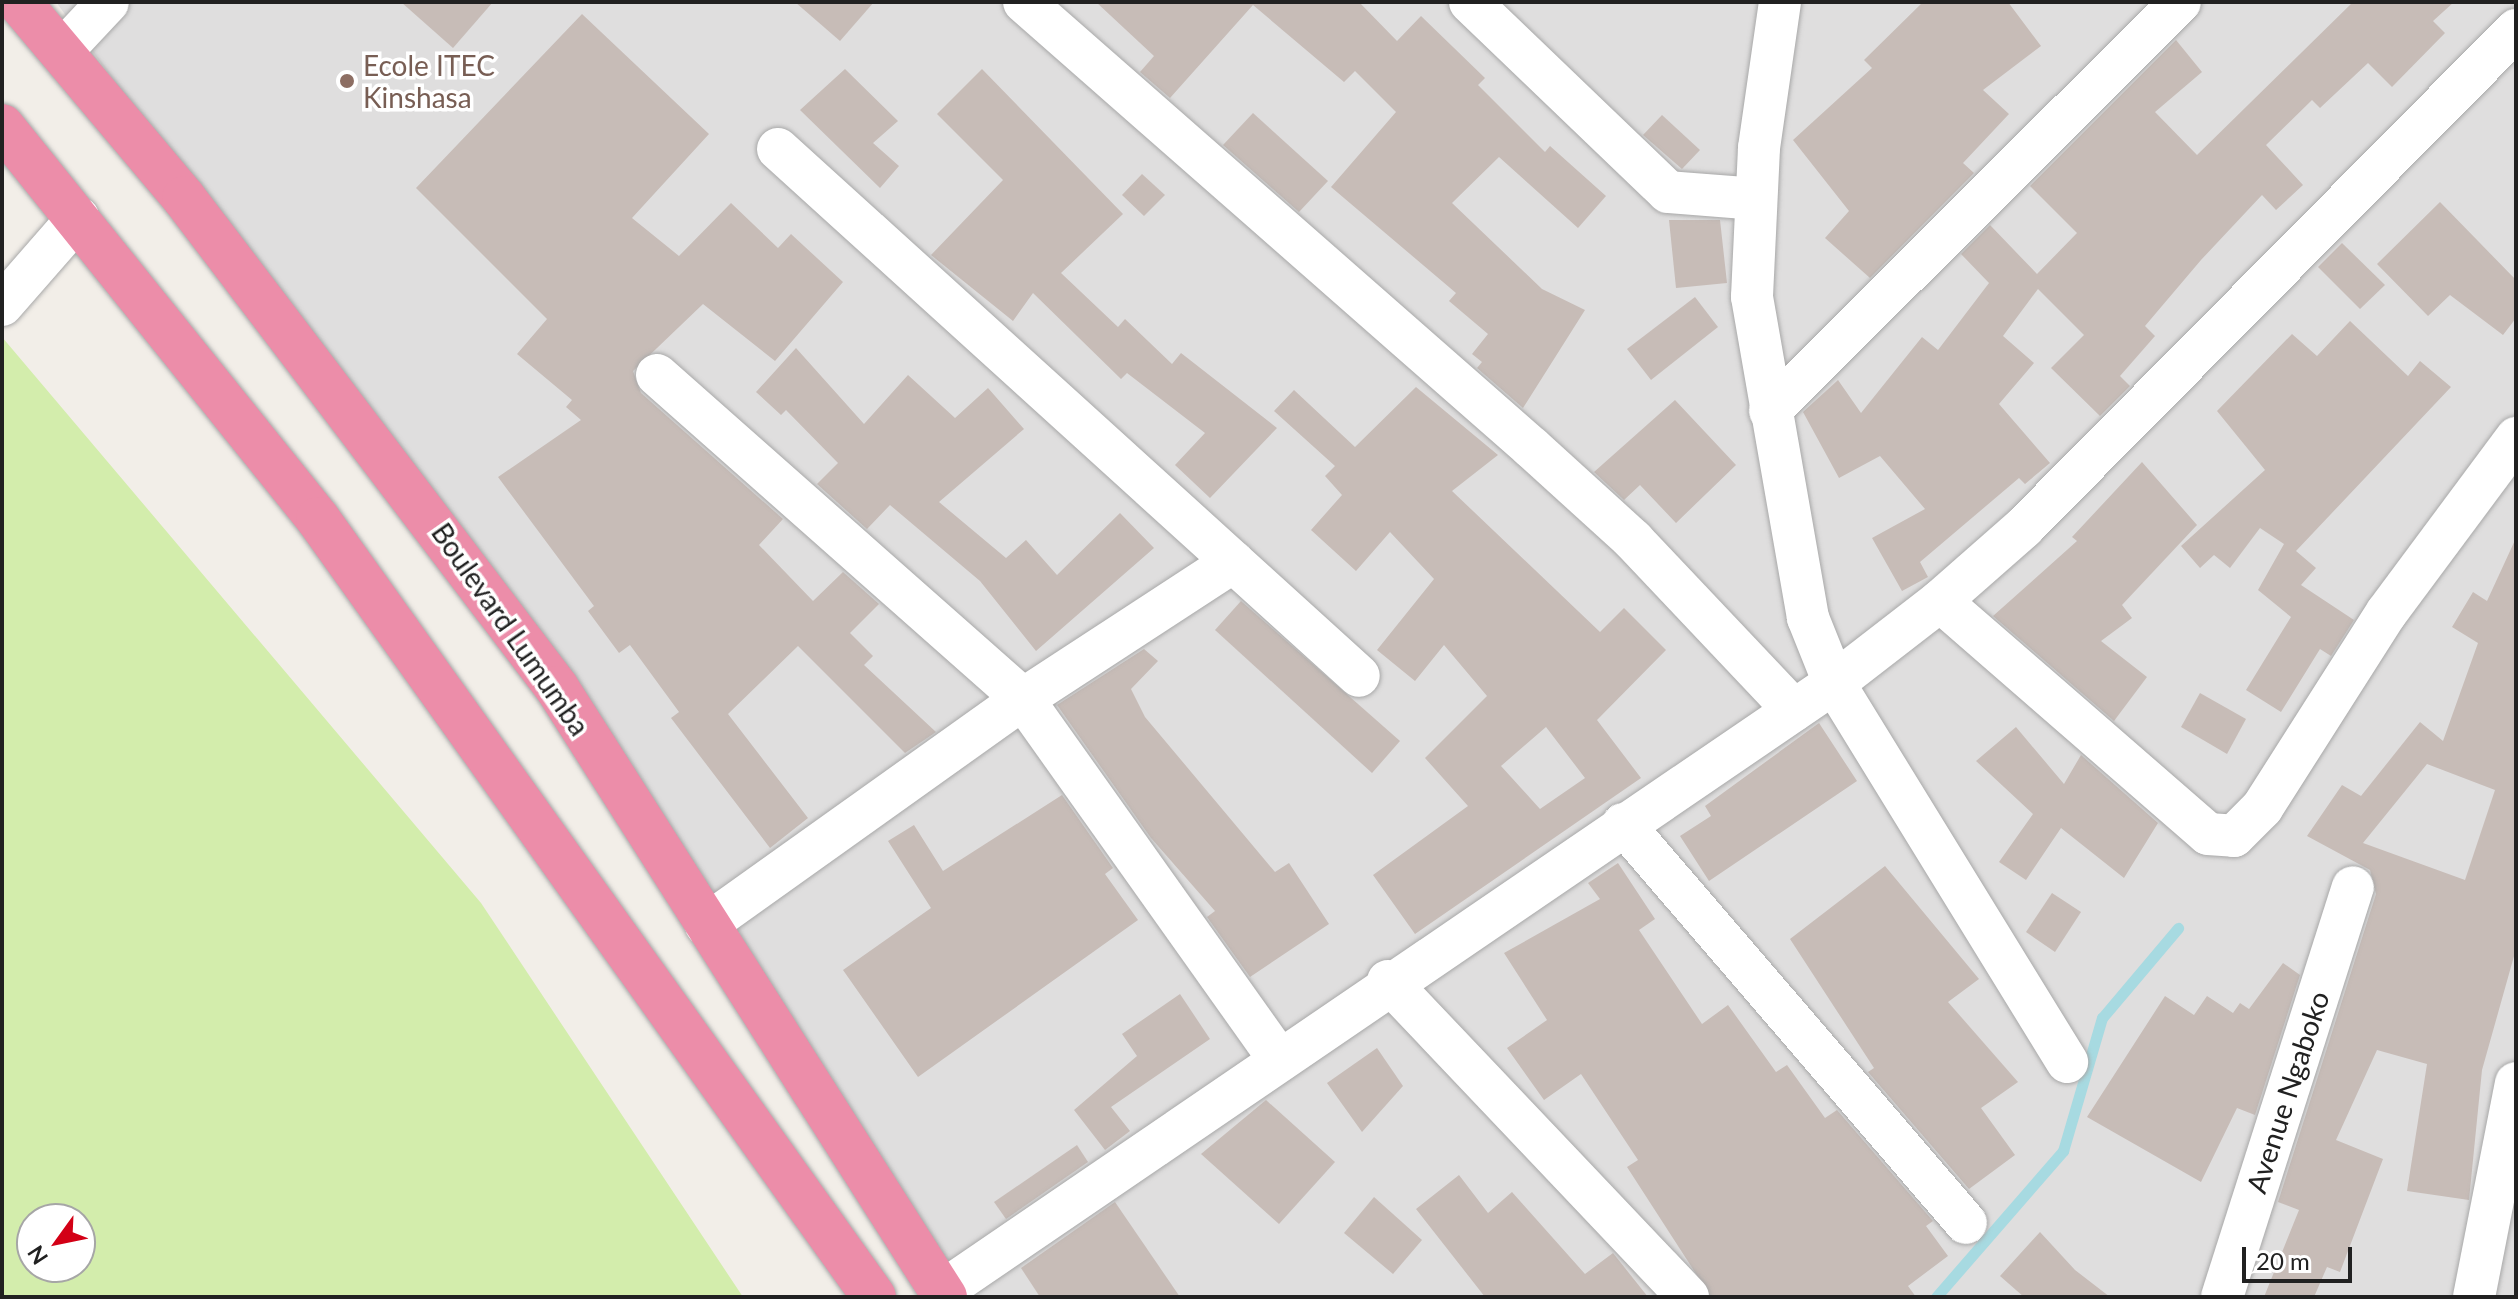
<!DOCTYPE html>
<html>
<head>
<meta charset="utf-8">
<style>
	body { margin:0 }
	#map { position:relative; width:2518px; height:1299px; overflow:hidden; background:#f2eee8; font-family:Lato,sans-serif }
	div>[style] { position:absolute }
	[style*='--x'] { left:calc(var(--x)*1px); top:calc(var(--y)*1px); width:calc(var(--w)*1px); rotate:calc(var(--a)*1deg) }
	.residential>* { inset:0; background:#dfdede }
	.grass>* { inset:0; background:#d3edac }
	.stream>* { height:11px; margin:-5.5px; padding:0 5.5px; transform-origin:5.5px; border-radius:5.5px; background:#a7dae1 }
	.building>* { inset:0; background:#c7bcb7 }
	.roads { filter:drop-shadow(0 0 2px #a8a8a8) drop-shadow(0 0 2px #a8a8a8) }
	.street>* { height:42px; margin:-21px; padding:0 21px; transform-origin:21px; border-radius:21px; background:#fff }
	.highway>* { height:44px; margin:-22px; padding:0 22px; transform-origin:22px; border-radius:22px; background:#ec8da9 }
	.dots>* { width:22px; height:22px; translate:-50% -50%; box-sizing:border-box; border:4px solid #fff; border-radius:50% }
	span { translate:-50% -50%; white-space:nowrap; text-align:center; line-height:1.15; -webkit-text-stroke:7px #fff; paint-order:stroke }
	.education-label { font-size:28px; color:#785e54 }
	.left { translate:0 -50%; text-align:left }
	.street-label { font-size:28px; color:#212121 }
	.frame { position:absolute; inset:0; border:4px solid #212121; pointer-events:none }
	.north { position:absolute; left:16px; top:1203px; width:80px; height:80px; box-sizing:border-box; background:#fff; border:2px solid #a6a6a6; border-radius:50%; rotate:237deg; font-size:22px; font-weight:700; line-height:32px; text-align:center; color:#212121 }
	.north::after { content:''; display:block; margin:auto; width:28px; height:36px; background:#d30016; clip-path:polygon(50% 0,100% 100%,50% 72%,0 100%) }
	.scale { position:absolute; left:2242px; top:1247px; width:110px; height:36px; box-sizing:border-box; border:4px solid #212121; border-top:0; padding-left:10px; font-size:24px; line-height:28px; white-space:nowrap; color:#212121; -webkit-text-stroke:6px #fff; paint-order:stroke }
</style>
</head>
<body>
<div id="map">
	<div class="residential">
		<div style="clip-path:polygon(56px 2px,2516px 2px,2516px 1297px,963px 1297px,624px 774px)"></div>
	</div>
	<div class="grass">
		<div style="clip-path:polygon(evenodd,2px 337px,481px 903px,743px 1297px,2px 1297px,2px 337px,32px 1219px,80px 1219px,80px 1267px,32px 1267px,32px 1219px)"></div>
	</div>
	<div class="stream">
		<div style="--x:1936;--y:1297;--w:194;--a:-49"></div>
		<div style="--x:2063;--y:1151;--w:139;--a:-73.7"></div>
		<div style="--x:2102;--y:1018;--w:118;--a:-49.8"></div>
	</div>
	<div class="building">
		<div style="clip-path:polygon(401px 2px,493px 2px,453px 48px)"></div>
		<div style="clip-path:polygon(795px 2px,874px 2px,840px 41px)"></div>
		<div style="clip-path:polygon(1096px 2px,1359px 2px,1397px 41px,1421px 16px,1485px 78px,1478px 85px,1545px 152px,1550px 146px,1606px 196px,1578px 228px,1499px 157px,1452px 203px,1542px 289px,1585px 310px,1523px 408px,1477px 368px,1482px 362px,1472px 354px,1488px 334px,1449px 301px,1456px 293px,1331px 187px,1396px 112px,1355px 71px,1344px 82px,1253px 5px,1170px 98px,1140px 72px,1154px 56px)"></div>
		<div style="clip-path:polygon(1923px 2px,2008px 2px,2041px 46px,1983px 90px,2009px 114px,1963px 163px,1974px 173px,1870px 278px,1825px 238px,1849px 211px,1793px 140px,1872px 68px,1864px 60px)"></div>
		<div style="clip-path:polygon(2353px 2px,2454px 2px,2433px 21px,2445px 33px,2392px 87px,2368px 63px,2320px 108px,2312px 100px,2266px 145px,2303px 185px,2276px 210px,2262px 195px,2201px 260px,2145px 326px,2155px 336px,2120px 376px,2130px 386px,2100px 416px,2051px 368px,2084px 335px,2038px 289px,2003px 336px,2034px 363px,1999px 404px,2050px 463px,2025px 484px,2019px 478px,1920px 562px,1928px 577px,1902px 591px,1872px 538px,1925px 509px,1880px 456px,1839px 478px,1803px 412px,1838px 380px,1861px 413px,1922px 337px,1938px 350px,1989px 283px,1961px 254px,1990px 225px,2037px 274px,2077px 233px,2030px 186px,2176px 40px,2202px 72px,2155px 112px,2197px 155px)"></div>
		<div style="clip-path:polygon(582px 14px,709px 134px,632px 218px,679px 256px,731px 203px,778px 248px,791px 234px,843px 282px,775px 361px,703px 304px,633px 371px,641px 393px,783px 519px,759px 545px,813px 601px,843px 572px,879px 604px,850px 633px,873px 656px,864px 665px,936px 732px,905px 753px,798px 646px,728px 714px,808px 818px,770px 848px,671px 718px,679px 712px,630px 645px,619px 653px,588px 611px,594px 606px,498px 477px,581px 420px,566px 407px,572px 400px,517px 354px,547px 319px,416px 188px)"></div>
		<div style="clip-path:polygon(845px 69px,898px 121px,873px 143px,899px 166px,880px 188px,800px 110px)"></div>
		<div style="clip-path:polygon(982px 69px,1123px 214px,1061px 273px,1118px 327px,1125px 319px,1172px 364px,1181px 353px,1277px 428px,1210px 498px,1175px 465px,1205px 433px,1127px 373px,1121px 379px,1033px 293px,1013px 321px,931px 255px,1003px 180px,937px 114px)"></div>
		<div style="clip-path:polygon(1253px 113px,1328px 181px,1299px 212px,1223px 145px)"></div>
		<div style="clip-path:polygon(1662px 115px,1700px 150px,1682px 169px,1643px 135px)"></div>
		<div style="clip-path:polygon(1142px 174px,1165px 195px,1144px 216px,1122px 195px)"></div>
		<div style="clip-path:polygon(2440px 202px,2516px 280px,2516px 318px,2503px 335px,2450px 295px,2428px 316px,2377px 264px)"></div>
		<div style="clip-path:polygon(1669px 220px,1720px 220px,1727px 283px,1676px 288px)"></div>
		<div style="clip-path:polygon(2342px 243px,2385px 285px,2360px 309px,2318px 267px)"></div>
		<div style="clip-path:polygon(1695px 297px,1718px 327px,1651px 380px,1627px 349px)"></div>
		<div style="clip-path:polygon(2350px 321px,2408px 376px,2420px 361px,2451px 387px,2296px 551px,2316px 568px,2301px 585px,2354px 620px,2331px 656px,2320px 649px,2281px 712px,2246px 690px,2291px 617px,2258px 590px,2284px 544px,2260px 528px,2230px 568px,2214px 555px,2200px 568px,2181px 546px,2265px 470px,2217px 411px,2292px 334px,2317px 356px)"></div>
		<div style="clip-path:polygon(796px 348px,864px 424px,908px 375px,955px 418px,988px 388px,1024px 429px,939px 502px,1006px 558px,1026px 540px,1057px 575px,1120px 513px,1154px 548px,1036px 651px,980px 581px,890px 505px,867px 529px,817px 484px,838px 463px,786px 410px,781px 415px,756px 392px)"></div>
		<div style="clip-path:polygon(evenodd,1416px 387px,1498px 455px,1452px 491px,1600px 632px,1624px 608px,1666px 650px,1597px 720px,1641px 778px,1415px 934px,1373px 875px,1468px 806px,1425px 758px,1487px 696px,1444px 645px,1415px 681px,1377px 650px,1434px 579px,1390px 532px,1356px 571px,1311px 530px,1342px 495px,1325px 476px,1335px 466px,1274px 411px,1294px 390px,1355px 447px,1416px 387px,1546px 727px,1585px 778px,1540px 809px,1501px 766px,1546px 727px)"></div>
		<div style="clip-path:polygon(1675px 400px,1736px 465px,1676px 523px,1640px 485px,1624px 500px,1594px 472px)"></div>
		<div style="clip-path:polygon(2142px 462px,2197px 525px,2122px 605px,2132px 618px,2101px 641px,2147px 677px,2114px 721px,1993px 616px,2077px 541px,2072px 537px)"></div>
		<div style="clip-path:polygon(evenodd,2516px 538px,2516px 949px,2482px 1070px,2469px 1200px,2407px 1191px,2427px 1064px,2377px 1050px,2336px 1140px,2383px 1159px,2340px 1272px,2327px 1267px,2314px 1297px,2264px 1297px,2299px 1210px,2278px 1202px,2376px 894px,2370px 870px,2307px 836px,2342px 785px,2361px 796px,2420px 722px,2443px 741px,2478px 643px,2452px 627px,2473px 592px,2487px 601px,2516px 538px,2427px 764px,2495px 790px,2465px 880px,2363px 843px,2427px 764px)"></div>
		<div style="clip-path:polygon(1241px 601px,1400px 741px,1372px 773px,1215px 630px)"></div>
		<div style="clip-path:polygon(1144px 649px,1158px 661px,1131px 689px,1145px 717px,1275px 872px,1289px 863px,1329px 924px,1250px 977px,1207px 917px,1215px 911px,1151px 838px,1057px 705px)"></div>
		<div style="clip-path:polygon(2200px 693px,2246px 719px,2227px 754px,2181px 727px)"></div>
		<div style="clip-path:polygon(1819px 723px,1857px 781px,1709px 881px,1680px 836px,1711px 816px,1705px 806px)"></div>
		<div style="clip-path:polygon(2016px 727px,2064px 784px,2081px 755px,2158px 823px,2124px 878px,2061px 828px,2026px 880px,1999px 862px,2033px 814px,1976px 761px)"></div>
		<div style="clip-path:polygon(1062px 795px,1113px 868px,1105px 874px,1138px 920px,918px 1077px,843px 970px,931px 908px,888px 841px,914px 825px,943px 871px)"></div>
		<div style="clip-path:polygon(1618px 863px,1655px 919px,1639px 930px,1702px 1024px,1728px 1005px,1776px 1072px,1787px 1065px,1825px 1118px,1837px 1110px,1933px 1221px,1926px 1226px,1948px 1256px,1908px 1286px,1916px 1297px,1711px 1297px,1627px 1167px,1638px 1160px,1581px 1074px,1544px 1100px,1507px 1048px,1547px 1020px,1504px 953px,1600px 899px,1588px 883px)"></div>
		<div style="clip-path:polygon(1885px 866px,1979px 979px,1948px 1002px,2018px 1082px,1981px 1108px,2015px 1155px,1969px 1189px,1868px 1072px,1874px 1068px,1790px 939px)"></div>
		<div style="clip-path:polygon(2052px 893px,2081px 912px,2055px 952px,2026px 932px)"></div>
		<div style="clip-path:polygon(2283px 963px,2300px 975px,2255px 1115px,2237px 1108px,2201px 1182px,2087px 1117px,2165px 996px,2194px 1015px,2207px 996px,2233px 1013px,2240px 1003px,2249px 1009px)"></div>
		<div style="clip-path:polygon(1180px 994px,1210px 1039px,1111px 1107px,1130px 1131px,1105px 1150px,1074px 1110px,1137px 1056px,1122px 1034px)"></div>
		<div style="clip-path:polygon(1377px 1048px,1403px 1086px,1362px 1132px,1327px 1083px)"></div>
		<div style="clip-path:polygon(1266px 1100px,1335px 1162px,1279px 1224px,1201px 1154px)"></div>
		<div style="clip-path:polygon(1077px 1145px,1088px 1162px,1006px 1219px,994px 1202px)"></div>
		<div style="clip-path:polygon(1459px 1175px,1488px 1213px,1512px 1192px,1585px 1274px,1613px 1253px,1648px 1297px,1485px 1297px,1416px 1209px)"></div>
		<div style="clip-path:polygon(1374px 1197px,1422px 1240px,1393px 1274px,1344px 1233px)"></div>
		<div style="clip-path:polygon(1115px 1202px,1180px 1297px,1040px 1297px,1021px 1268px)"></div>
		<div style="clip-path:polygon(2040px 1232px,2075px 1270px,2110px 1297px,2024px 1297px,2000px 1276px)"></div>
	</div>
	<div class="roads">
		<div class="street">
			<div style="--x:1024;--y:2;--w:676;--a:41.28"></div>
			<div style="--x:1532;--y:448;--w:137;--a:42.3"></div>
			<div style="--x:1633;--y:540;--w:234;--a:46.6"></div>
			<div style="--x:1470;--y:2;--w:274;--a:43.8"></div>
			<div style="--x:1668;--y:192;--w:88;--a:4.5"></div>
			<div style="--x:1780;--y:2;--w:148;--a:98.2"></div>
			<div style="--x:1759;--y:148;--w:149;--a:92.7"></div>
			<div style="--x:1752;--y:297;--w:326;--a:80.1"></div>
			<div style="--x:1808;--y:618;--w:70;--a:68.2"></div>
			<div style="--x:1834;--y:683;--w:445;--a:58.4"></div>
			<div style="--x:62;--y:51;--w:67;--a:-46.8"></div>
			<div style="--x:778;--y:149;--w:784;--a:42.21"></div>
			<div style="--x:2;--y:305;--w:116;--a:-48.9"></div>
			<div style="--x:657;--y:375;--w:489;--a:41.5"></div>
			<div style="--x:1023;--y:699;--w:440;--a:54.6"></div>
			<div style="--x:1770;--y:411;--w:579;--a:-44.93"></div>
			<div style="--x:1940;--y:601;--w:355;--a:41"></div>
			<div style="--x:2208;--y:834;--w:26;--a:4"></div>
			<div style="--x:2234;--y:836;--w:40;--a:-45"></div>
			<div style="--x:2262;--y:808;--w:232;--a:-57.5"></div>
			<div style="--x:2387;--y:612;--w:217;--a:-53.4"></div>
			<div style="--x:1623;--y:824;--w:526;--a:49.32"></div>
			<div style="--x:706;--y:925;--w:389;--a:-35.5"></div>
			<div style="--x:1023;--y:699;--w:251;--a:-33.1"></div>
			<div style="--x:1388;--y:981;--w:436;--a:46.5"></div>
			<div style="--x:941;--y:1292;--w:1081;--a:-34.29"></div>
			<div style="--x:1834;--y:683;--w:134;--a:-37.7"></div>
			<div style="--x:1940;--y:601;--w:111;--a:-41.3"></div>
			<div style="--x:2023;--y:528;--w:701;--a:-45.29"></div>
			<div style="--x:2222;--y:1297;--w:430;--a:-72.3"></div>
			<div style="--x:2474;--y:1297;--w:218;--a:-78.9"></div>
		</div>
		<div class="highway">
			<div style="--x:19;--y:2;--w:256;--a:49.9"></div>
			<div style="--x:184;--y:198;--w:616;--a:52.72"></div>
			<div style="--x:557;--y:688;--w:722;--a:57.5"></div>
			<div style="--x:2;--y:126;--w:504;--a:51.2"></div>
			<div style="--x:318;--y:519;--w:956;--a:54.45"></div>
		</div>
	</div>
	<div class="dots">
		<div style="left:347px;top:81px;background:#8d6e63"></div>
	</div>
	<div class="education-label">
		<span class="left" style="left:363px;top:81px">Ecole ITEC<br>Kinshasa</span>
	</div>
	<div class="street-label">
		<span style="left:511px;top:629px;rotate:55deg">Boulevard Lumumba</span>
		<span style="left:2287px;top:1092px;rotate:-72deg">Avenue Ngaboko</span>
	</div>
	<div class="frame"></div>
	<div class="north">N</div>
	<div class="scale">20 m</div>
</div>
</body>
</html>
